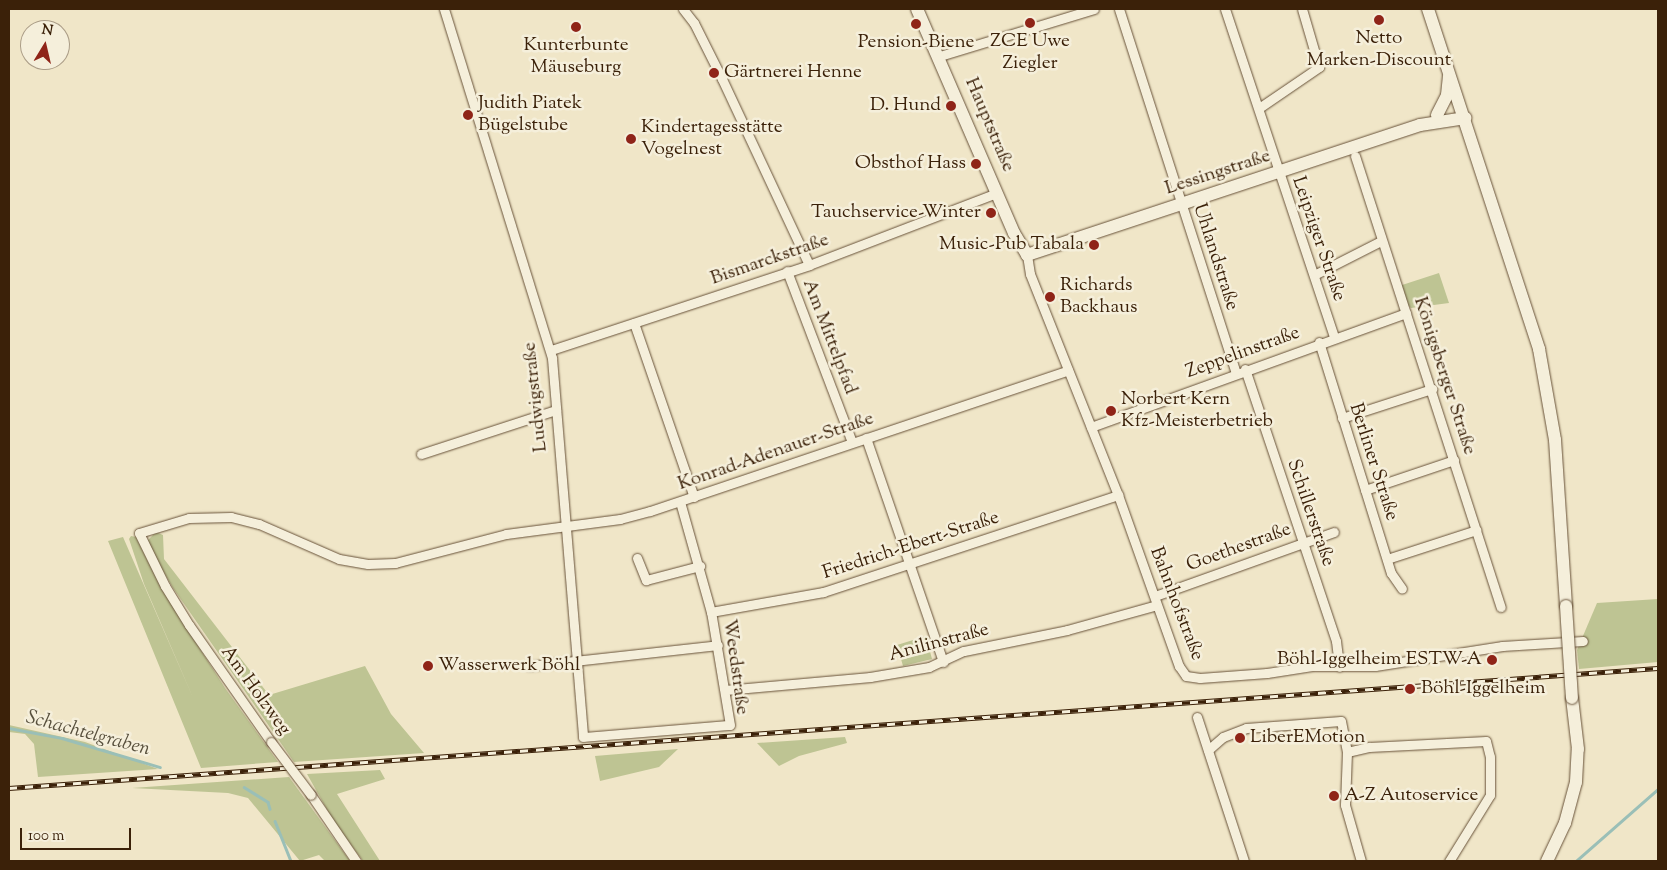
<!DOCTYPE html>
<html>
<head>
<meta charset="utf-8">
<style>
	body { margin:0 }
	#map { position:relative; width:1667px; height:870px; overflow:hidden; background:#f0e6c8; font-family:"Sorts Mill Goudy",serif }
	div>[style] { position:absolute }
	[style*='--x'] { left:calc(var(--x)*1px); top:calc(var(--y)*1px); width:calc(var(--w)*1px); rotate:calc(var(--a)*1deg) }
	.green>* { inset:0; background:#bec493 }
	.stream>* { height:2.5px; margin:-1.25px; padding:0 1.25px; transform-origin:1.25px; border-radius:1.25px; background:#9abfb7 }
	.roads { filter:drop-shadow(0 0 1px #685239) drop-shadow(0 0 1px #685239) }
	.street>* { height:9px; margin:-4.5px; padding:0 4.5px; transform-origin:4.5px; border-radius:4.5px; background:#f5efdb }
	.secondary>* { height:12px; margin:-6px; padding:0 6px; transform-origin:6px; border-radius:6px; background:#f5efdb }
	.rail>* { height:4.5px; margin-top:-2.25px; transform-origin:0; background:repeating-linear-gradient(90deg,#f5efdb 0 8px,#3b2109 0 16px); box-sizing:border-box; border-block:1px solid #3b2109 }
	.bridges { filter:drop-shadow(0 0 1px #685239) drop-shadow(0 0 1px #685239) }
	.street-bridge>* { height:9px; margin:-4.5px; padding:0 4.5px; transform-origin:4.5px; border-radius:4.5px; background:#f5efdb }
	.secondary-bridge>* { height:12px; margin:-6px; padding:0 6px; transform-origin:6px; border-radius:6px; background:#f5efdb }
	.dots>* { width:14px; height:14px; translate:-50% -50%; box-sizing:border-box; border:2px solid #f5efdb; border-radius:50% }
	span { translate:-50% -50%; white-space:nowrap; text-align:center; line-height:1.15; -webkit-text-stroke:5px #f5efdb; paint-order:stroke }
	.poi-label { font-size:19px; color:#3b2109 }
	.left { translate:0 -50%; text-align:left }
	.right { translate:-100% -50%; text-align:right }
	.street-label { font-size:19px; color:#3b2109 }
	.water-label { font-size:20px; color:#58503d; font-style:italic }
	.frame { position:absolute; inset:0; border:10px solid #3b2109; pointer-events:none }
	.north { position:absolute; left:20px; top:20px; width:50px; height:50px; box-sizing:border-box; background:#f5efdb; border:1px solid #ab9d87; border-radius:50%; rotate:9deg; font-size:14px; font-weight:700; line-height:20px; text-align:center; color:#3b2109 }
	.north::after { content:''; display:block; margin:auto; width:18px; height:22px; background:#8f2418; clip-path:polygon(50% 0,100% 100%,50% 72%,0 100%) }
	.scale { position:absolute; left:20px; top:828px; width:111px; height:22px; box-sizing:border-box; border:2px solid #3b2109; border-top:0; padding-left:6px; font-size:15px; line-height:18px; white-space:nowrap; color:#3b2109; -webkit-text-stroke:4px #f5efdb; paint-order:stroke }
</style>
</head>
<body>
<div id="map">
	<div class="green">
		<div style="clip-path:polygon(1439px 273px,1449px 303px,1411px 308px,1406px 304px,1399px 286px)"></div>
		<div style="clip-path:polygon(156px 532px,163px 535px,164px 559px,269px 695px,365px 666px,391px 714px,424px 753px,294px 762px,173px 588px,150px 549px,148px 540px)"></div>
		<div style="clip-path:polygon(131px 536px,136px 537px,161px 588px,225px 688px,278px 762px,201px 768px,108px 541px,123px 537px,194px 700px,144px 584px,129px 539px)"></div>
		<div style="clip-path:polygon(1658px 599px,1658px 662px,1579px 669px,1577px 650px,1597px 603px)"></div>
		<div style="clip-path:polygon(926px 636px,932px 659px,903px 666px,897px 645px)"></div>
		<div style="clip-path:polygon(9px 725px,85px 742px,158px 769px,38px 777px,34px 744px,25px 734px,9px 732px)"></div>
		<div style="clip-path:polygon(845px 737px,847px 743px,799px 756px,779px 766px,757px 743px)"></div>
		<div style="clip-path:polygon(678px 749px,659px 767px,600px 781px,595px 756px)"></div>
		<div style="clip-path:polygon(380px 770px,385px 779px,337px 794px,380px 861px,363px 861px,334px 822px,307px 774px)"></div>
		<div style="clip-path:polygon(289px 777px,350px 861px,325px 861px,319px 855px,300px 861px,248px 798px,228px 793px,132px 788px)"></div>
	</div>
	<div class="stream">
		<div style="--x:9;--y:728;--w:54;--a:10.7"></div>
		<div style="--x:62;--y:738;--w:102;--a:16.5"></div>
		<div style="--x:244;--y:787;--w:28;--a:32"></div>
		<div style="--x:268;--y:802;--w:7;--a:74"></div>
		<div style="--x:275;--y:821;--w:43;--a:68.2"></div>
		<div style="--x:1576;--y:861;--w:109;--a:-41.3"></div>
	</div>
	<div class="roads">
		<div class="street">
			<div style="--x:444;--y:9;--w:365;--a:72.8"></div>
			<div style="--x:552;--y:358;--w:380;--a:85.3"></div>
			<div style="--x:583;--y:737;--w:147;--a:-4.7"></div>
			<div style="--x:730;--y:725;--w:115;--a:-99.5"></div>
			<div style="--x:711;--y:612;--w:114;--a:-105.7"></div>
			<div style="--x:683;--y:9;--w:18;--a:52"></div>
			<div style="--x:694;--y:23;--w:63;--a:63.4"></div>
			<div style="--x:722;--y:79;--w:205;--a:64.9"></div>
			<div style="--x:1119;--y:9;--w:382;--a:72.2"></div>
			<div style="--x:1225;--y:9;--w:346;--a:71.6"></div>
			<div style="--x:940;--y:56;--w:161;--a:-17"></div>
			<div style="--x:1259;--y:108;--w:73;--a:-34.3"></div>
			<div style="--x:1319;--y:67;--w:60;--a:-106.3"></div>
			<div style="--x:1355;--y:156;--w:474;--a:72.1"></div>
			<div style="--x:1027;--y:255;--w:19;--a:81"></div>
			<div style="--x:1030;--y:274;--w:238;--a:68.3"></div>
			<div style="--x:1118;--y:495;--w:182;--a:70.4"></div>
			<div style="--x:1179;--y:666;--w:12;--a:55"></div>
			<div style="--x:1186;--y:676;--w:14;--a:8"></div>
			<div style="--x:1200;--y:678;--w:67;--a:-4.3"></div>
			<div style="--x:1267;--y:673;--w:47;--a:-8.7"></div>
			<div style="--x:1313;--y:666;--w:62;--a:0"></div>
			<div style="--x:1375;--y:666;--w:129;--a:-8.9"></div>
			<div style="--x:1502;--y:646;--w:81;--a:-3.5"></div>
			<div style="--x:787;--y:271;--w:183;--a:69.2"></div>
			<div style="--x:1314;--y:275;--w:75;--a:-26.9"></div>
			<div style="--x:634;--y:323;--w:184;--a:71"></div>
			<div style="--x:1319;--y:342;--w:242;--a:72.7"></div>
			<div style="--x:1391;--y:573;--w:19;--a:55"></div>
			<div style="--x:551;--y:350;--w:272;--a:-18.2"></div>
			<div style="--x:809;--y:265;--w:201;--a:-21"></div>
			<div style="--x:1245;--y:369;--w:287;--a:71.5"></div>
			<div style="--x:1336;--y:641;--w:26;--a:83"></div>
			<div style="--x:1342;--y:418;--w:95;--a:-17.9"></div>
			<div style="--x:1091;--y:427;--w:335;--a:-19.9"></div>
			<div style="--x:866;--y:438;--w:237;--a:71"></div>
			<div style="--x:421;--y:454;--w:142;--a:-18.1"></div>
			<div style="--x:1365;--y:490;--w:94;--a:-18.6"></div>
			<div style="--x:637;--y:558;--w:24;--a:68"></div>
			<div style="--x:646;--y:580;--w:56;--a:-14.5"></div>
			<div style="--x:1387;--y:559;--w:94;--a:-18"></div>
			<div style="--x:1155;--y:596;--w:190;--a:-19.7"></div>
			<div style="--x:711;--y:612;--w:114;--a:-10.1"></div>
			<div style="--x:823;--y:592;--w:311;--a:-18.2"></div>
			<div style="--x:529;--y:666;--w:190;--a:-6.3"></div>
			<div style="--x:725;--y:690;--w:146;--a:-5.1"></div>
			<div style="--x:870;--y:677;--w:60;--a:-9.6"></div>
			<div style="--x:929;--y:667;--w:38;--a:-25"></div>
			<div style="--x:964;--y:651;--w:105;--a:-11.5"></div>
			<div style="--x:1067;--y:630;--w:93;--a:-15.5"></div>
			<div style="--x:1197;--y:717;--w:151;--a:71.9"></div>
			<div style="--x:271;--y:742;--w:143;--a:-125"></div>
			<div style="--x:189;--y:625;--w:46;--a:-121.6"></div>
			<div style="--x:165;--y:586;--w:59;--a:-116.1"></div>
			<div style="--x:139;--y:533;--w:52;--a:-16.7"></div>
			<div style="--x:189;--y:518;--w:42;--a:-1.4"></div>
			<div style="--x:231;--y:517;--w:29;--a:14"></div>
			<div style="--x:259;--y:524;--w:87;--a:23.6"></div>
			<div style="--x:339;--y:559;--w:29;--a:10"></div>
			<div style="--x:368;--y:564;--w:27;--a:-2"></div>
			<div style="--x:395;--y:563;--w:115;--a:-14.6"></div>
			<div style="--x:506;--y:534;--w:115;--a:-7.5"></div>
			<div style="--x:620;--y:519;--w:31;--a:-15"></div>
			<div style="--x:650;--y:511;--w:441;--a:-18.6"></div>
			<div style="--x:1208;--y:750;--w:20;--a:-41"></div>
			<div style="--x:1223;--y:737;--w:25;--a:-21"></div>
			<div style="--x:1246;--y:728;--w:95;--a:-4.2"></div>
			<div style="--x:1341;--y:721;--w:32;--a:79"></div>
			<div style="--x:1347;--y:752;--w:53;--a:92.2"></div>
			<div style="--x:1345;--y:805;--w:58;--a:74.1"></div>
			<div style="--x:1347;--y:752;--w:23;--a:-13"></div>
			<div style="--x:1369;--y:747;--w:117;--a:-2.9"></div>
			<div style="--x:1486;--y:741;--w:16;--a:76"></div>
			<div style="--x:1490;--y:757;--w:38;--a:90"></div>
			<div style="--x:1490;--y:795;--w:78;--a:121.8"></div>
			<div style="--x:311;--y:795;--w:80;--a:55.7"></div>
		</div>
		<div class="secondary">
			<div style="--x:917;--y:9;--w:244;--a:66.6"></div>
			<div style="--x:1014;--y:233;--w:26;--a:59"></div>
			<div style="--x:1027;--y:255;--w:414;--a:-18.3"></div>
			<div style="--x:1420;--y:125;--w:46;--a:-8.8"></div>
			<div style="--x:1428;--y:9;--w:358;--a:71.9"></div>
			<div style="--x:1539;--y:349;--w:92;--a:80"></div>
			<div style="--x:1555;--y:440;--w:166;--a:86.2"></div>
			<div style="--x:1437;--y:115;--w:22;--a:-63"></div>
			<div style="--x:1447;--y:95;--w:19;--a:-84"></div>
			<div style="--x:1547;--y:861;--w:42;--a:-64.7"></div>
			<div style="--x:1565;--y:823;--w:42;--a:-75"></div>
			<div style="--x:1576;--y:782;--w:33;--a:-87"></div>
			<div style="--x:1578;--y:749;--w:51;--a:-96.7"></div>
		</div>
	</div>
	<div class="rail">
		<div style="--x:9;--y:788;--w:1653;--a:-4.16"></div>
	</div>
	<div class="bridges">
		<div class="street-bridge">
			<div style="--x:271;--y:742;--w:66;--a:53"></div>
		</div>
		<div class="secondary-bridge">
			<div style="--x:1566;--y:606;--w:92;--a:86.3"></div>
		</div>
	</div>
	<div class="dots">
		<div style="left:1379px;top:20px;background:#8f2418"></div>
		<div style="left:1030px;top:23px;background:#8f2418"></div>
		<div style="left:916px;top:24px;background:#8f2418"></div>
		<div style="left:576px;top:27px;background:#8f2418"></div>
		<div style="left:714px;top:73px;background:#8f2418"></div>
		<div style="left:951px;top:106px;background:#8f2418"></div>
		<div style="left:468px;top:115px;background:#8f2418"></div>
		<div style="left:631px;top:139px;background:#8f2418"></div>
		<div style="left:976px;top:164px;background:#8f2418"></div>
		<div style="left:991px;top:213px;background:#8f2418"></div>
		<div style="left:1094px;top:245px;background:#8f2418"></div>
		<div style="left:1050px;top:297px;background:#8f2418"></div>
		<div style="left:1111px;top:411px;background:#8f2418"></div>
		<div style="left:1492px;top:660px;background:#8f2418"></div>
		<div style="left:428px;top:666px;background:#8f2418"></div>
		<div style="left:1410px;top:689px;background:#8f2418"></div>
		<div style="left:1240px;top:738px;background:#8f2418"></div>
		<div style="left:1334px;top:796px;background:#8f2418"></div>
	</div>
	<div class="poi-label">
		<span style="left:1379px;top:50px">Netto<br>Marken-Discount</span>
		<span style="left:1030px;top:53px">ZCE Uwe<br>Ziegler</span>
		<span style="left:916px;top:43px">Pension-Biene</span>
		<span style="left:576px;top:57px">Kunterbunte<br>Mäuseburg</span>
		<span class="left" style="left:724px;top:73px">Gärtnerei Henne</span>
		<span class="left" style="left:478px;top:115px">Judith Piatek<br>Bügelstube</span>
		<span class="right" style="left:941px;top:106px">D. Hund</span>
		<span class="left" style="left:641px;top:139px">Kindertagesstätte<br>Vogelnest</span>
		<span class="right" style="left:966px;top:164px">Obsthof Hass</span>
		<span class="right" style="left:981px;top:213px">Tauchservice-Winter</span>
		<span class="right" style="left:1084px;top:245px">Music-Pub Tabala</span>
		<span class="left" style="left:1060px;top:297px">Richards<br>Backhaus</span>
		<span class="left" style="left:1121px;top:411px">Norbert Kern<br>Kfz-Meisterbetrieb</span>
		<span class="right" style="left:1482px;top:660px">Böhl-Iggelheim ESTW-A</span>
		<span class="left" style="left:438px;top:666px">Wasserwerk Böhl</span>
		<span class="left" style="left:1421px;top:689px">Böhl-Iggelheim</span>
		<span class="left" style="left:1250px;top:738px">LiberEMotion</span>
		<span class="left" style="left:1344px;top:796px">A-Z Autoservice</span>
	</div>
	<div class="street-label">
		<span style="left:989px;top:125px;rotate:67deg">Hauptstraße</span>
		<span style="left:1218px;top:173px;rotate:-18deg">Lessingstraße</span>
		<span style="left:1318px;top:239px;rotate:71deg">Leipziger Straße</span>
		<span style="left:1215px;top:257px;rotate:72deg">Uhlandstraße</span>
		<span style="left:770px;top:260px;rotate:-19deg">Bismarckstraße</span>
		<span style="left:829px;top:337px;rotate:69deg">Am Mittelpfad</span>
		<span style="left:1243px;top:353px;rotate:-20deg">Zeppelinstraße</span>
		<span style="left:1444px;top:376px;rotate:72deg">Königsberger Straße</span>
		<span style="left:536px;top:397px;rotate:-96deg">Ludwigstraße</span>
		<span style="left:776px;top:452px;rotate:-19deg">Konrad-Adenauer-Straße</span>
		<span style="left:1373px;top:462px;rotate:72deg">Berliner Straße</span>
		<span style="left:1310px;top:513px;rotate:71deg">Schillerstraße</span>
		<span style="left:911px;top:546px;rotate:-18deg">Friedrich-Ebert-Straße</span>
		<span style="left:1239px;top:548px;rotate:-20deg">Goethestraße</span>
		<span style="left:1176px;top:604px;rotate:69deg">Bahnhofstraße</span>
		<span style="left:939px;top:643px;rotate:-15deg">Anilinstraße</span>
		<span style="left:735px;top:667px;rotate:82deg">Weedstraße</span>
		<span style="left:255px;top:691px;rotate:54deg">Am Holzweg</span>
	</div>
	<div class="water-label">
		<span style="left:88px;top:734px;rotate:15deg">Schachtelgraben</span>
	</div>
	<div class="frame"></div>
	<div class="north">N</div>
	<div class="scale">100 m</div>
</div>
</body>
</html>
